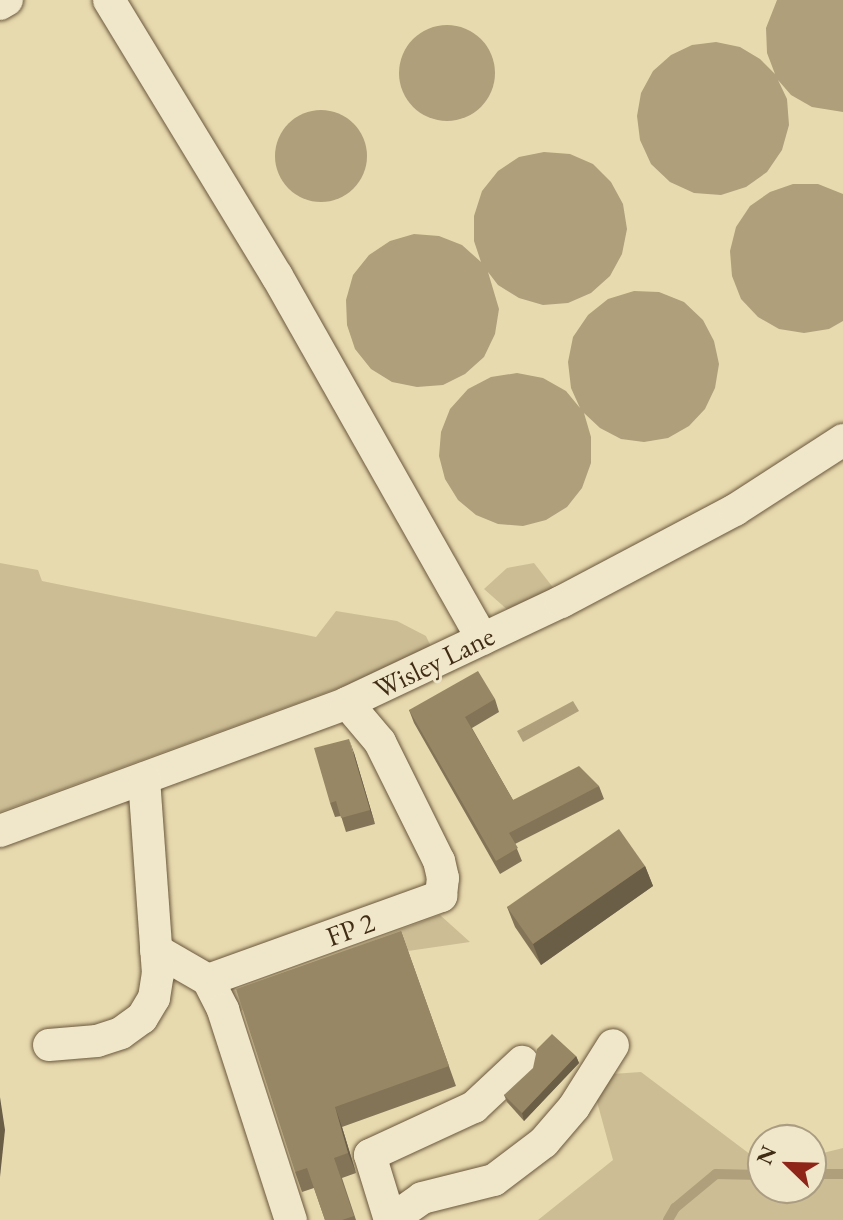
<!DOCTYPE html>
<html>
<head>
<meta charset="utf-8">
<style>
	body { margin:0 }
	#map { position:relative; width:843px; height:1220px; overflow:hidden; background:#e8daaf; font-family:"EB Garamond",serif }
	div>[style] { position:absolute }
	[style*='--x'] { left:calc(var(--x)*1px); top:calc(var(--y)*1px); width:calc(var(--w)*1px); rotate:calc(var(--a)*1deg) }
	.green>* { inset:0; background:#ccbd95 }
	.water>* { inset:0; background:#af9f7b }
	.round { border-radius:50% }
	.stream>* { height:10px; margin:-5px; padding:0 5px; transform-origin:5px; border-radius:5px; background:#af9f7b }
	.roads { filter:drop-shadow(0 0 2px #6b583c) drop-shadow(0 0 2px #6b583c) }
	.minor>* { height:32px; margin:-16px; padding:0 16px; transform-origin:16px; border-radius:16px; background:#f0e7cb }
	.wall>* { inset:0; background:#837457 }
	.shaded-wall>* { inset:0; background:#6a5e47 }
	.building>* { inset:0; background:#988765 }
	span { translate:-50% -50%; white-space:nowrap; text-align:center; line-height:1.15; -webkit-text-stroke:6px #f0e7cb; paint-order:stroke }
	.street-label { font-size:28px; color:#412d15 }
	.north { position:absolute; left:747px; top:1124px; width:80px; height:80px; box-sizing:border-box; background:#f0e7cb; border:2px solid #aa9d82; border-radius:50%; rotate:293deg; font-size:22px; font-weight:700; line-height:32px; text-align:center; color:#412d15 }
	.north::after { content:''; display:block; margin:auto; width:28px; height:36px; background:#8f2418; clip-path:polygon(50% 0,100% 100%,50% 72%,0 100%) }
</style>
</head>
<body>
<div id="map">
	<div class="green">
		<div style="clip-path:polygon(0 563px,38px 570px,42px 581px,316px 637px,336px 611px,397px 621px,426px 636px,433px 651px,410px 662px,0 812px)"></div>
		<div style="clip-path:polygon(534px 563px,555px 590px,510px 612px,484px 589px,507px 568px)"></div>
		<div style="clip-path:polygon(440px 915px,470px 942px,408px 951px,237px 1012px,230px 993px)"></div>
		<div style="clip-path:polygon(641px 1072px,763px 1164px,763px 1188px,811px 1188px,811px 1156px,843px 1148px,843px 1220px,538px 1220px,613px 1160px,596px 1098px,612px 1074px)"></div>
	</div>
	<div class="water">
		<div style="clip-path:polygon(777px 0,843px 0,843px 112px,812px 107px,791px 95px,778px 80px,787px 99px,789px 125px,782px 150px,767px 172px,746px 187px,721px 195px,694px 193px,670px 182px,651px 164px,640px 140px,637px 116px,641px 93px,653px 71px,671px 55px,692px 45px,716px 42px,740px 47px,760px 59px,775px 74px,767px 53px,766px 28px)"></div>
		<div class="round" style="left:399px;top:25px;width:96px;height:96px"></div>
		<div class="round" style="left:275px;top:110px;width:92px;height:92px"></div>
		<div style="clip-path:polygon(544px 152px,570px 154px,593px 164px,611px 182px,623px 204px,627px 229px,622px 254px,610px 276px,591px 293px,568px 303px,543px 305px,519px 298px,498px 285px,488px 272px,499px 309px,495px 334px,484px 357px,465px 374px,443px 385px,417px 387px,392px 382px,371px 369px,355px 349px,347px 325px,346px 300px,353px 275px,369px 255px,390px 241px,414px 234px,439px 236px,462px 245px,481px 262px,474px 241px,474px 216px,482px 191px,498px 171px,519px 157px)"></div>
		<div style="clip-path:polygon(793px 184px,818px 184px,843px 194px,843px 321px,829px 329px,804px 333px,779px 329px,758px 317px,741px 299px,732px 276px,730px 251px,736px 227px,750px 206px,770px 192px)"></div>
		<div style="clip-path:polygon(634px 291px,659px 292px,684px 302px,703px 320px,714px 341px,719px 364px,715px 388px,705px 409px,689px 426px,668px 438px,644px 442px,621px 439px,600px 428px,584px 413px,591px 437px,591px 463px,582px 488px,567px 507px,546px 520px,523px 526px,498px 524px,476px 515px,458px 500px,445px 479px,439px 456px,441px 432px,450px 409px,468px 389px,491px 377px,517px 373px,543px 378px,566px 391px,580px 408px,571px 388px,568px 362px,573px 337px,588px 315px,608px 299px)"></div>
		<div style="clip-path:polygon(573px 701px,579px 711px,523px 742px,517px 731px)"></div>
	</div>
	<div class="stream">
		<div style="--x:821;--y:1174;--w:22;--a:0"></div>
		<div style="--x:668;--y:1220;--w:14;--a:-60"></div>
		<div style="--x:675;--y:1208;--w:53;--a:-39.7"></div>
		<div style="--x:716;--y:1174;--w:45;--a:1.3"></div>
	</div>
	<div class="roads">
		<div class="minor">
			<div style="--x:109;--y:0;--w:323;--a:58.7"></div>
			<div style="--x:277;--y:276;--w:417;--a:60.5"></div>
			<div style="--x:0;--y:4;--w:8;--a:-30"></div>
			<div style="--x:0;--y:831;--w:370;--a:-20.2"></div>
			<div style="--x:347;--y:703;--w:237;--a:-25.3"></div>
			<div style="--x:561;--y:602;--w:197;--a:-27.9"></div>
			<div style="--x:735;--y:510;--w:129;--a:-32.9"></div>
			<div style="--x:156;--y:950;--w:60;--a:30"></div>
			<div style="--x:208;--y:980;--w:34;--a:63"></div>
			<div style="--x:223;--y:1010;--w:221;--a:72.1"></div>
			<div style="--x:208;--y:980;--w:248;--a:-19.8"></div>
			<div style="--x:441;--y:896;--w:18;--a:-84"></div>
			<div style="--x:443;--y:878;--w:17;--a:-103"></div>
			<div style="--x:439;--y:861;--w:133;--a:-116.4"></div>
			<div style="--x:380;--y:742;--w:51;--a:-130.2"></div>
			<div style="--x:49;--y:1045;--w:48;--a:-4.8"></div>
			<div style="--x:97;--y:1041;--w:25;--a:-18"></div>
			<div style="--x:121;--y:1033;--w:26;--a:-36"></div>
			<div style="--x:142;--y:1018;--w:23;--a:-59"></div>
			<div style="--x:154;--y:998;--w:24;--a:-81"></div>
			<div style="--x:158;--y:974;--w:196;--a:-94.1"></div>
			<div style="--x:390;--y:1220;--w:68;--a:-107.1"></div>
			<div style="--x:370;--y:1155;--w:115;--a:-24.8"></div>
			<div style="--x:474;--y:1107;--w:66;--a:-43.2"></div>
			<div style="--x:391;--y:1220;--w:38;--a:-35"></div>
			<div style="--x:422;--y:1198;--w:74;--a:-14"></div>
			<div style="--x:494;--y:1180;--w:63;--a:-37.2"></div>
			<div style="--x:544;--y:1142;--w:46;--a:-49.4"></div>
			<div style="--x:574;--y:1107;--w:73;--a:-57.8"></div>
		</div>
	</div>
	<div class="wall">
		<div style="clip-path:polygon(495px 699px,499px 712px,472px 728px,513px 800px,599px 786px,604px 799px,515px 844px,522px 861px,500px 874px,414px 723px,409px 710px)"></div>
		<div style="clip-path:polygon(354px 753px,375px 824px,346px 832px,341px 816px,335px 817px,330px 803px)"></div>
		<div style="clip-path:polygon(645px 866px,653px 886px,541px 965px,515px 927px,507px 907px)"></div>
		<div style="clip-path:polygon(401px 931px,456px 1086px,342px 1127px,356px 1173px,342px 1178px,356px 1220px,325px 1220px,314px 1188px,302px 1192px,295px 1172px)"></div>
		<div style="clip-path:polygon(576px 1056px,579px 1063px,524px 1121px,507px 1102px,504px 1095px)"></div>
	</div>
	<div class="shaded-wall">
		<div style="clip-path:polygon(349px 739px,354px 753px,375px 824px,370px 810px)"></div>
		<div style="clip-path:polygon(645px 866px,653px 886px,541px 965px,533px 944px)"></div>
		<div style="clip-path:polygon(576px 1056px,579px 1063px,524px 1121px,522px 1113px)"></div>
		<div style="clip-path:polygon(0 1097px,5px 1130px,0 1177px)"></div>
		<div style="clip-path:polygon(335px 1107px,342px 1127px,356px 1173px,348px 1153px)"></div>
	</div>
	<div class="building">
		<div style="clip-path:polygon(478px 671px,495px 699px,465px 717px,513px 800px,579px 766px,599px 786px,509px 833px,518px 848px,496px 861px,409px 710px)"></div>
		<div style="clip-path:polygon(349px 739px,370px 810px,341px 818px,336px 801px,330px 803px,314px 748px)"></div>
		<div style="clip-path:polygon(619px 829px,645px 866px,533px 944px,507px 907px)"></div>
		<div style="clip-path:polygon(401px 931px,449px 1066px,335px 1107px,348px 1153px,334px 1158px,354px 1216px,342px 1220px,325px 1220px,307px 1168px,295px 1172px,236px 989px)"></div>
		<div style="clip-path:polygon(552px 1034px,576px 1056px,522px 1113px,504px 1095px,533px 1068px,537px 1049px)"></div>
	</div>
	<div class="street-label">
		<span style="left:434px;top:662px;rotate:-26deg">Wisley Lane</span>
		<span style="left:350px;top:929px;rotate:-20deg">FP 2</span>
	</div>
	<div class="north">N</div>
</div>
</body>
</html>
